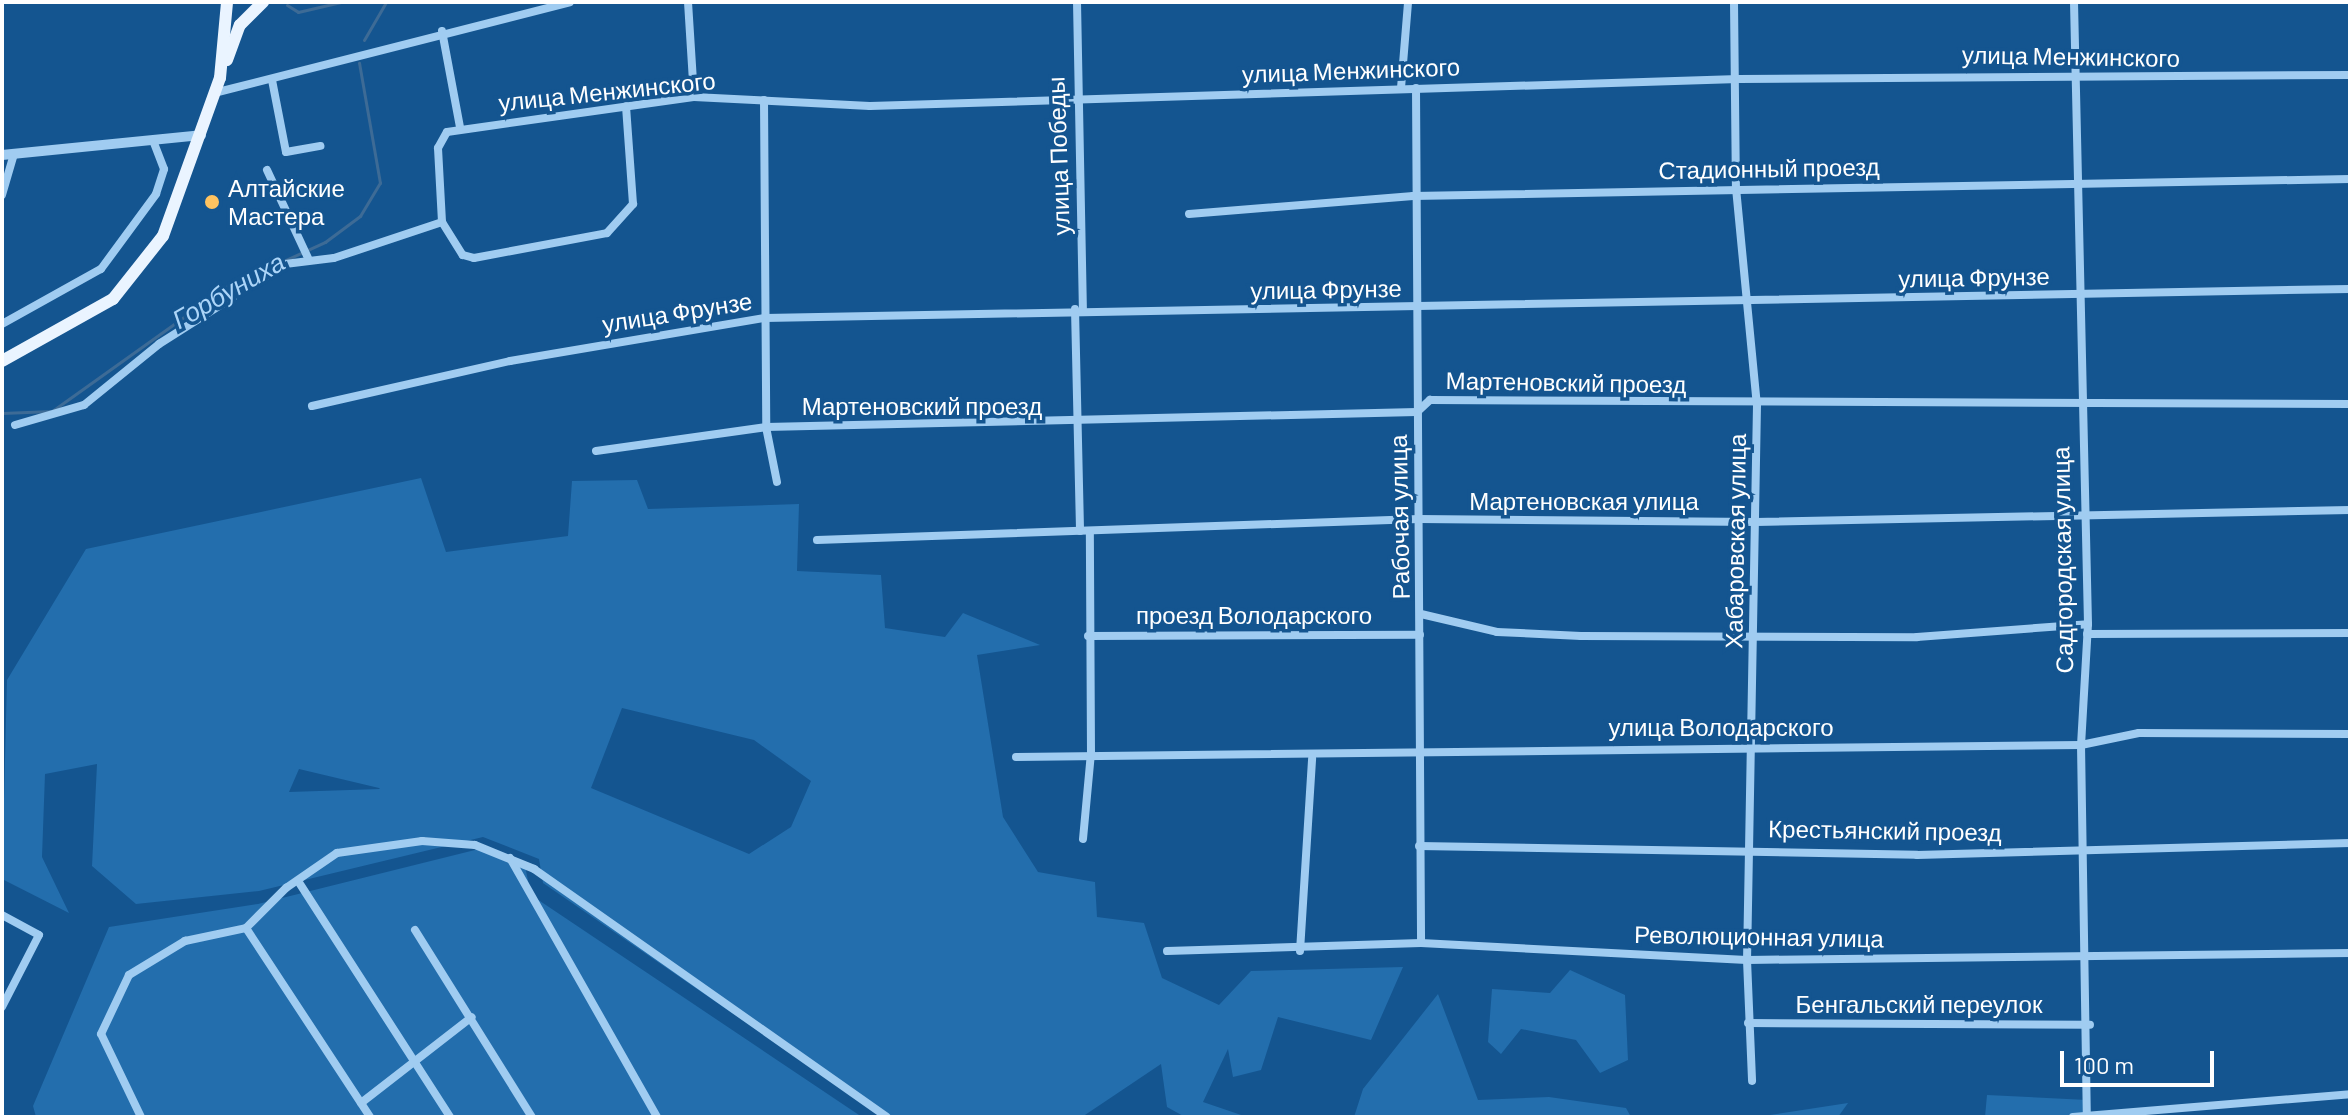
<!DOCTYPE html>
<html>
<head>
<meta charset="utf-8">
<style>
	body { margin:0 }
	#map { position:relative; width:2352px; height:1119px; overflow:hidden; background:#145590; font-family:Barlow,sans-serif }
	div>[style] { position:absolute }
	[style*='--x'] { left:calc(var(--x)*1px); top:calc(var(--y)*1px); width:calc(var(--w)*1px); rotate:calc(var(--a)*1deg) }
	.green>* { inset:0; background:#236ead }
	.stream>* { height:3px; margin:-1.5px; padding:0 1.5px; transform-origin:1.5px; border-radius:1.5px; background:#3d6b96 }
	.minor>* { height:8px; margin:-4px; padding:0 4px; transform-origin:4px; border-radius:4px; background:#a0ccf1 }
	.tertiary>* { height:10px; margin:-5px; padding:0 5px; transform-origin:5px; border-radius:5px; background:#a0ccf1 }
	.primary>* { height:12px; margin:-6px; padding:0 6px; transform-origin:6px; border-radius:6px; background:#eaf4ff }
	.dots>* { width:22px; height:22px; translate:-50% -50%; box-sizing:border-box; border:4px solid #145590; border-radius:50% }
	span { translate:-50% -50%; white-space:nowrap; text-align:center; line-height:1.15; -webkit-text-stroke:7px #145590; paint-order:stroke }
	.street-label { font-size:24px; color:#fff }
	.poi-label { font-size:24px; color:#fff }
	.left { translate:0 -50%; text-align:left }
	.water-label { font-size:26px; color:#acd5f8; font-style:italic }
	.frame { position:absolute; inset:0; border:4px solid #fff; pointer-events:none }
	.scale { position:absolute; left:2060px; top:1051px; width:154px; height:36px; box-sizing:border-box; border:4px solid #fff; border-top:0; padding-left:10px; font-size:24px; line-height:28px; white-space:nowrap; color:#fff; -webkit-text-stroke:6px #145590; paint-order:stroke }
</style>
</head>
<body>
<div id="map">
	<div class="green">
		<div style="clip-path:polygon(evenodd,421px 478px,446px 552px,568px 536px,572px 481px,637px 480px,648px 509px,799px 504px,797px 571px,881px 575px,885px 628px,945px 637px,963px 613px,1040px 645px,977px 655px,1003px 817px,1038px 872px,1095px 882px,1097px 917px,1144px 923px,1162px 978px,1219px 1005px,1251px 971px,1403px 967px,1371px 1040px,1278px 1017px,1261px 1070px,1233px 1077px,1228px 1049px,1203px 1102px,1247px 1117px,1185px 1117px,1167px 1107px,1161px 1064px,1082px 1117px,883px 1117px,543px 883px,539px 859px,483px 837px,259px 891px,136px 904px,92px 866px,97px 764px,45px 774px,42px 857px,69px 913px,2px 879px,7px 680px,86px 549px,421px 478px,622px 708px,754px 740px,811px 781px,791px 827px,749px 854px,591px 788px,622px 708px,421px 478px,299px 769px,379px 788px,380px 789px,289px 792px,299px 769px)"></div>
		<div style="clip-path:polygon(479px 849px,525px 866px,531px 895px,862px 1117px,36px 1117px,33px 1106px,109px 927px,258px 904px)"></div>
		<div style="clip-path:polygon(1570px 970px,1625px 995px,1628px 1060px,1600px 1073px,1576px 1040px,1521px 1029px,1501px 1054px,1488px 1042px,1492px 989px,1550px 993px)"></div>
		<div style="clip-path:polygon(1438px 994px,1478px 1100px,1549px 1097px,1626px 1108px,1631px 1117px,1354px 1117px,1363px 1089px)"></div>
		<div style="clip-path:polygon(1987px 1095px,2087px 1100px,2086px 1117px,1985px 1117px)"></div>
		<div style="clip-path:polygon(1848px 1103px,1838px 1117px,1757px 1117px)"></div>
	</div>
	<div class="stream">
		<div style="--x:287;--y:5;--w:13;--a:32"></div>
		<div style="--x:298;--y:12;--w:44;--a:-13.1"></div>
		<div style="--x:364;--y:40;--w:44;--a:-59.9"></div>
		<div style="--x:2;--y:413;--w:50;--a:-2.3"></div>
		<div style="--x:52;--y:411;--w:214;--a:-35.5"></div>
		<div style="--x:226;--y:287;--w:109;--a:-24.4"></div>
		<div style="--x:325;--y:242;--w:44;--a:-36.6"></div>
		<div style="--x:360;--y:216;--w:39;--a:-59"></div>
		<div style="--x:380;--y:183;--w:122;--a:-99.9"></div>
	</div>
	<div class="minor">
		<div style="--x:688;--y:2;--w:95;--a:86.4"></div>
		<div style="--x:1077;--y:2;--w:307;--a:88.9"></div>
		<div style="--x:1734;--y:2;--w:186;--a:89.4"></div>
		<div style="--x:1736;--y:188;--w:218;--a:84.5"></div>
		<div style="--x:1757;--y:405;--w:555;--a:91.03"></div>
		<div style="--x:1747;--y:960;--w:121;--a:87.6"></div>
		<div style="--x:2074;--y:2;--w:622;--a:88.71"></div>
		<div style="--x:2088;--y:624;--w:121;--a:93.3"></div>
		<div style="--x:2081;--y:745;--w:372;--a:89.1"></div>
		<div style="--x:442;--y:31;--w:98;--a:79.4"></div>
		<div style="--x:272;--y:80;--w:73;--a:79"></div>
		<div style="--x:286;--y:152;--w:35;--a:-10"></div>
		<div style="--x:1401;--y:88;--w:86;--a:-85.3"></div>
		<div style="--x:1416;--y:88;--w:855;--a:89.66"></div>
		<div style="--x:214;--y:93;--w:367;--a:-14.3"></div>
		<div style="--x:764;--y:100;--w:327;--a:89.6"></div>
		<div style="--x:766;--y:427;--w:56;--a:78.7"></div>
		<div style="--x:267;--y:170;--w:97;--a:65"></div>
		<div style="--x:2;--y:195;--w:43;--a:-73.7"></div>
		<div style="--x:1189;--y:214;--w:225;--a:-4.6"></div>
		<div style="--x:1413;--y:196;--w:937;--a:-1.04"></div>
		<div style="--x:442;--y:222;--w:74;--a:-93.1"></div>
		<div style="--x:438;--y:148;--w:18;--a:-61"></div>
		<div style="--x:447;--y:132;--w:249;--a:-8.1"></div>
		<div style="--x:694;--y:97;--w:176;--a:2.9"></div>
		<div style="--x:870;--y:106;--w:869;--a:-1.78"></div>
		<div style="--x:1739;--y:79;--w:611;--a:-0.38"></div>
		<div style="--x:1075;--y:309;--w:222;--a:88.7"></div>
		<div style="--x:2;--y:324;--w:113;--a:-29.1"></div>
		<div style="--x:101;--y:269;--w:93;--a:-53.7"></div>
		<div style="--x:156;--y:194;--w:26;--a:-72"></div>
		<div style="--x:164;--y:169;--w:31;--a:-111"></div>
		<div style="--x:312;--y:406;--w:203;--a:-12.8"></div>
		<div style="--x:510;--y:361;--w:259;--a:-9.6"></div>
		<div style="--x:765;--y:318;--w:1585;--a:-1.05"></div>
		<div style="--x:15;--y:425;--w:72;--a:-16.2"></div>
		<div style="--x:84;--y:405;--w:97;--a:-39.1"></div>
		<div style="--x:159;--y:344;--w:149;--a:-32.4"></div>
		<div style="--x:285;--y:264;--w:49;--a:-7"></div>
		<div style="--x:334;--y:258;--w:114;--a:-18.4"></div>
		<div style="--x:442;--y:222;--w:39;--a:58"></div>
		<div style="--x:463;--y:255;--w:11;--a:15"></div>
		<div style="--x:474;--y:258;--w:135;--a:-10.6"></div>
		<div style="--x:607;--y:233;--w:39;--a:-48"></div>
		<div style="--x:633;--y:204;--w:98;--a:-94.1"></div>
		<div style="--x:596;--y:451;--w:172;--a:-8"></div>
		<div style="--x:766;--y:427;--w:651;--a:-1.32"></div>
		<div style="--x:1417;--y:412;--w:18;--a:-43"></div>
		<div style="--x:1430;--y:400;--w:920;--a:0.25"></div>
		<div style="--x:817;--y:540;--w:602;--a:-2"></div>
		<div style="--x:1419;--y:519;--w:337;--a:0.5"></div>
		<div style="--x:1756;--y:522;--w:594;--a:-1.16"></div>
		<div style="--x:1421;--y:614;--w:78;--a:13.3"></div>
		<div style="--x:1497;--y:632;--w:84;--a:2.7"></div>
		<div style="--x:1581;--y:636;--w:336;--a:0.2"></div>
		<div style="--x:1917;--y:637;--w:171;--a:-4.3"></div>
		<div style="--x:2087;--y:634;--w:263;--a:-0.2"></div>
		<div style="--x:1088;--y:636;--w:332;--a:-0.2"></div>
		<div style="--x:1016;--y:757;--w:1065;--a:-0.65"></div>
		<div style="--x:2081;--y:745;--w:59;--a:-11.7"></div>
		<div style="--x:2139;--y:733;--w:211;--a:0.3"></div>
		<div style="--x:1083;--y:839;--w:86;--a:-84.7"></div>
		<div style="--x:1091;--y:753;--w:222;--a:-90.3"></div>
		<div style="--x:1419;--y:846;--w:498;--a:1"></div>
		<div style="--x:1917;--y:855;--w:433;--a:-1.6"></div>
		<div style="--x:510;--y:858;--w:298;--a:60.4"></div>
		<div style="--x:300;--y:884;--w:277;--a:57.2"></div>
		<div style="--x:2;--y:915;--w:42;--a:28.4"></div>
		<div style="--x:39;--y:935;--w:81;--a:117.2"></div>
		<div style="--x:246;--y:928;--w:226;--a:56.7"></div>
		<div style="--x:415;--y:930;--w:221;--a:58"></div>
		<div style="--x:1167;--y:951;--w:254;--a:-1.8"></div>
		<div style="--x:1421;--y:943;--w:326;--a:3"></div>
		<div style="--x:1747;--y:960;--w:603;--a:-0.67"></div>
		<div style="--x:1300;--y:951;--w:193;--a:-86.4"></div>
		<div style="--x:1748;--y:1023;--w:342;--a:0.3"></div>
		<div style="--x:361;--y:1103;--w:140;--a:-37.8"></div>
		<div style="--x:141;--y:1117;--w:92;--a:-115.7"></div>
		<div style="--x:101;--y:1034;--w:65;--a:-64.6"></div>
		<div style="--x:129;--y:975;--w:66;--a:-31.3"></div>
		<div style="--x:185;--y:941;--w:62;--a:-12"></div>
		<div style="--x:246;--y:928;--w:57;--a:-45"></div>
		<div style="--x:286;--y:888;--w:62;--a:-34.5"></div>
		<div style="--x:337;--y:853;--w:86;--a:-8"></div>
		<div style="--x:422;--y:841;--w:53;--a:4.3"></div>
		<div style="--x:475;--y:845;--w:64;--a:22.1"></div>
		<div style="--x:534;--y:869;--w:431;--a:35.1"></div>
		<div style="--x:2073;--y:1117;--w:278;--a:-4.7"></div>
	</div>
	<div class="tertiary">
		<div style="--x:2;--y:155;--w:200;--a:-5.7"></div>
	</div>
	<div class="primary">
		<div style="--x:227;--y:60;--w:37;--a:-70"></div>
		<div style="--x:240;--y:25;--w:33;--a:-45"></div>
		<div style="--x:2;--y:361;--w:127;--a:-29.2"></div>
		<div style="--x:113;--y:299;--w:80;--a:-51.6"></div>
		<div style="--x:163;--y:236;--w:168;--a:-70.2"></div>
		<div style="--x:220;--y:78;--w:76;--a:-84.7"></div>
	</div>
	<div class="dots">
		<div style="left:212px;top:202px;background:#ffc360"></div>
	</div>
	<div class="street-label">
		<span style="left:2071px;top:56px;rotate:1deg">улица Менжинского</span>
		<span style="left:1351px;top:70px;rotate:-2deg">улица Менжинского</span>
		<span style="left:607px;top:91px;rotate:-6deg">улица Менжинского</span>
		<span style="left:1058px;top:156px;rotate:-92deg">улица Победы</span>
		<span style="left:1769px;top:168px;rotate:-1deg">Стадионный проезд</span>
		<span style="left:1974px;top:277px;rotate:-1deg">улица Фрунзе</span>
		<span style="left:1326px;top:289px;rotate:-1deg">улица Фрунзе</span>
		<span style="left:677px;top:312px;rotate:-9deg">улица Фрунзе</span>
		<span style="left:1566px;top:382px;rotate:1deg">Мартеновский проезд</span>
		<span style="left:922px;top:406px">Мартеновский проезд</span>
		<span style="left:1584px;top:501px">Мартеновская улица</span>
		<span style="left:1399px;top:517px;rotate:-91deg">Рабочая улица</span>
		<span style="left:1735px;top:541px;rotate:-89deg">Хабаровская улица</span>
		<span style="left:2062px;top:560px;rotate:-91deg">Садгородская улица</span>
		<span style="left:1254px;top:615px">проезд Володарского</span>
		<span style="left:1721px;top:727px">улица Володарского</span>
		<span style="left:1885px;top:830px;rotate:1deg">Крестьянский проезд</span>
		<span style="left:1759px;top:936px;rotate:1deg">Революционная улица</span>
		<span style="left:1919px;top:1004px">Бенгальский переулок</span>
	</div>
	<div class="poi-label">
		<span class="left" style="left:228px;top:202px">Алтайские<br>Мастера</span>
	</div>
	<div class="water-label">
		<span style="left:228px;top:290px;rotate:-30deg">Горбуниха</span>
	</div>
	<div class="frame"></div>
	<div class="scale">100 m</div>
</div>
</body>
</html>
